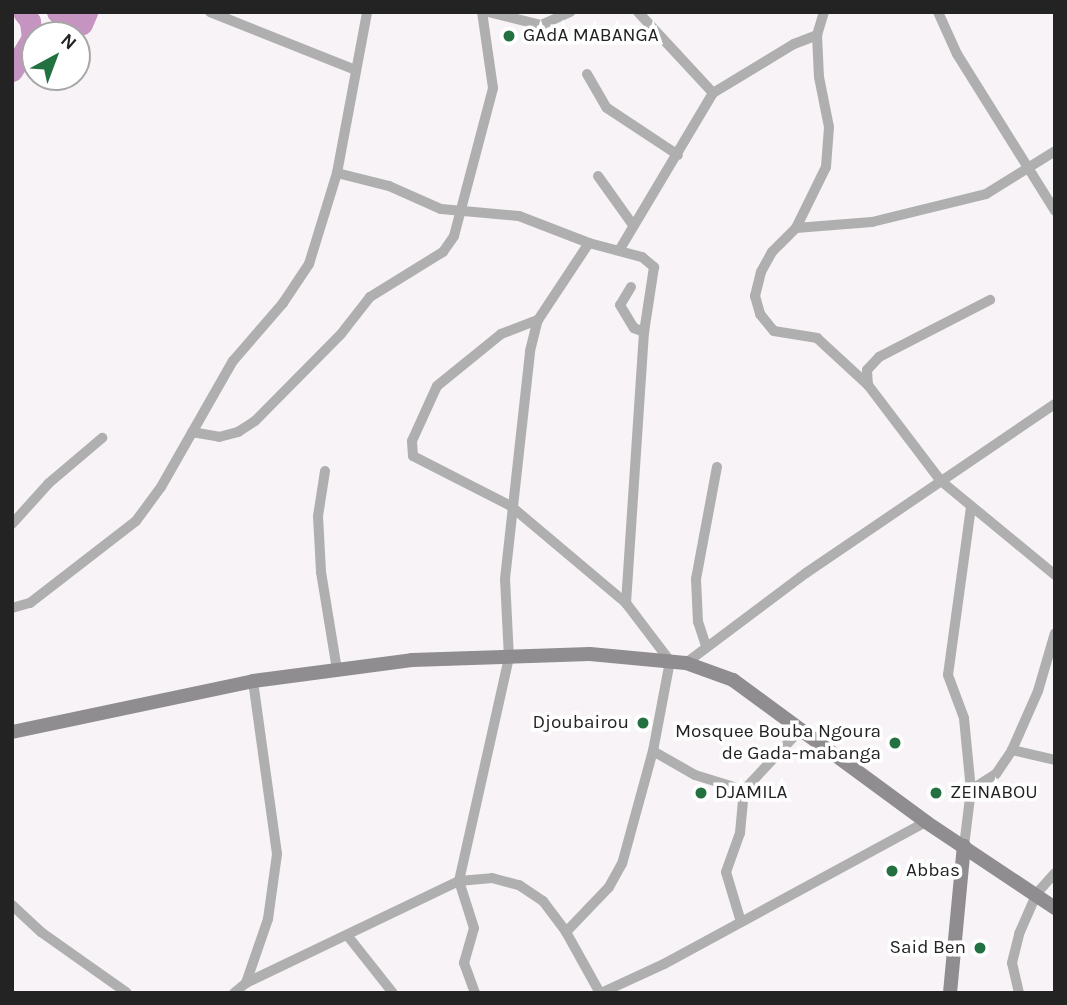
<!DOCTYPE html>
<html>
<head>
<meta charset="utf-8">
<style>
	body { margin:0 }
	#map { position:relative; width:1067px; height:1005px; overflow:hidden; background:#f7f3f6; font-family:Karla,sans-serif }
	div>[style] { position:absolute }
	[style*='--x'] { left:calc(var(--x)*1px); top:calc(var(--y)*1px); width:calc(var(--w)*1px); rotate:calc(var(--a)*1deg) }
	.river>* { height:21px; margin:-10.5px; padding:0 10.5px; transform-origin:10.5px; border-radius:10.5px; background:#c694c0 }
	.street>* { height:10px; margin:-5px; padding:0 5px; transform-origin:5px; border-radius:5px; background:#b0afb0 }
	.secondary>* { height:14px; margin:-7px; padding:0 7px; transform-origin:7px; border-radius:7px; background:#8f8d8f }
	.dots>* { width:19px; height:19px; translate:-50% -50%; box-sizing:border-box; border:4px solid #fff; border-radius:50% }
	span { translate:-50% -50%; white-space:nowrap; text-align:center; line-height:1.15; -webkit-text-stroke:7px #fff; paint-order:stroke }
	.poi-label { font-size:19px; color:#242324 }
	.left { translate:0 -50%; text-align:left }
	.right { translate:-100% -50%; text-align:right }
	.frame { position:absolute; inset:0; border:14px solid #242324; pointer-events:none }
	.north { position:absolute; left:21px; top:21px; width:70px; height:70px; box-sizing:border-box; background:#fff; border:2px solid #a7a7a7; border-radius:50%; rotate:41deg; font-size:19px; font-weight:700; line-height:28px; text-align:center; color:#242324 }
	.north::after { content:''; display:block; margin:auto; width:24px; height:32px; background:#237140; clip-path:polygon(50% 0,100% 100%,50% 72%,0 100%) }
</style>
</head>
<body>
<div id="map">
	<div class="river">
		<div style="--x:57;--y:12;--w:21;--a:37"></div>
		<div style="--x:74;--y:25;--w:8;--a:-7"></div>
		<div style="--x:82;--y:24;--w:13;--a:-67"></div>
		<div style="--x:12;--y:71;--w:39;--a:-59"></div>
		<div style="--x:32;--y:38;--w:17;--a:-97"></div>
		<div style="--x:30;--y:21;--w:11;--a:-128"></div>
	</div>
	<div class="street">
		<div style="--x:210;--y:12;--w:157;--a:21.7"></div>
		<div style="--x:488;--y:12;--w:55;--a:13.8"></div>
		<div style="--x:541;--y:25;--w:32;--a:-24"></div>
		<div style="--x:638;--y:12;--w:110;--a:47.2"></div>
		<div style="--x:824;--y:12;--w:24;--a:107"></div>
		<div style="--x:817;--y:35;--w:42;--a:87.3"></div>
		<div style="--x:819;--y:77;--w:51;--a:78.7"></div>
		<div style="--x:829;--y:127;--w:40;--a:94.3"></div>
		<div style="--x:826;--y:167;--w:68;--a:116.2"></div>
		<div style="--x:796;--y:228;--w:34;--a:135"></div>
		<div style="--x:772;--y:252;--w:23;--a:119"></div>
		<div style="--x:761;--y:272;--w:25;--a:104"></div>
		<div style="--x:755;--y:296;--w:19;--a:74"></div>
		<div style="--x:760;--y:314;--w:22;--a:51"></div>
		<div style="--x:774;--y:331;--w:44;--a:9.2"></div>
		<div style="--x:817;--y:338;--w:69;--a:42.7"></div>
		<div style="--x:868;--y:385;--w:121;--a:52.8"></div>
		<div style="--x:941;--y:481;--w:148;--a:39.5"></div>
		<div style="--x:938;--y:12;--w:46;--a:65.7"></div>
		<div style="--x:957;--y:54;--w:185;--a:58"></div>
		<div style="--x:587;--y:74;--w:39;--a:60"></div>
		<div style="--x:607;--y:108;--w:85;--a:33.5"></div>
		<div style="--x:337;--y:173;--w:54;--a:14"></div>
		<div style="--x:389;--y:186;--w:57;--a:23.9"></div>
		<div style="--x:441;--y:209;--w:78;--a:5.1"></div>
		<div style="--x:519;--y:216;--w:75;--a:21.1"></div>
		<div style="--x:589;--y:243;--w:55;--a:14.8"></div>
		<div style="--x:642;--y:257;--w:16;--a:40"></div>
		<div style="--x:654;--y:267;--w:66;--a:98.7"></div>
		<div style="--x:644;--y:332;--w:272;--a:93.8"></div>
		<div style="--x:626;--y:603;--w:150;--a:-139.9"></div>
		<div style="--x:511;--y:506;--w:110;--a:-153"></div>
		<div style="--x:413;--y:456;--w:15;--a:-94"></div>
		<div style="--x:412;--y:441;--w:60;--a:-65.6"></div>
		<div style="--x:437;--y:386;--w:82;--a:-39.1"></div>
		<div style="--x:501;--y:334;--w:40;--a:-21"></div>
		<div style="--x:598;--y:176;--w:60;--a:54.5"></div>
		<div style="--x:796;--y:228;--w:76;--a:-4.5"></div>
		<div style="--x:872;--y:222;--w:117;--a:-13.8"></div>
		<div style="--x:986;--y:194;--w:81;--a:-31.9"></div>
		<div style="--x:620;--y:249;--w:182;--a:-59.2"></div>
		<div style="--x:713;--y:93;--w:95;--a:-31.2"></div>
		<div style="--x:794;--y:44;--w:25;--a:-21"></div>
		<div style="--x:631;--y:287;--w:21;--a:121"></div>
		<div style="--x:620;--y:305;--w:27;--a:59"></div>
		<div style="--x:634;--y:328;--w:11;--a:22"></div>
		<div style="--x:868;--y:385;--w:15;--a:-94"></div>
		<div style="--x:867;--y:370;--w:18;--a:-47"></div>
		<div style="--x:879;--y:357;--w:125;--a:-27.2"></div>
		<div style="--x:192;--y:432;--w:27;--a:10"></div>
		<div style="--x:219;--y:437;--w:20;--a:-15"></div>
		<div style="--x:238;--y:432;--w:20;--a:-33"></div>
		<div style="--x:255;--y:421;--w:122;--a:-45.3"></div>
		<div style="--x:341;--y:334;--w:47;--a:-51.9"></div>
		<div style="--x:370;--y:297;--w:86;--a:-31.7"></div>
		<div style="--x:443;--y:252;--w:19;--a:-55"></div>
		<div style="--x:454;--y:236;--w:153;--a:-75.2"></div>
		<div style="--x:493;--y:88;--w:77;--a:-98.2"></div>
		<div style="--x:325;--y:471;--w:46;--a:98.8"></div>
		<div style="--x:318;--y:516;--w:56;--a:86.9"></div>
		<div style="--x:321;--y:572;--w:99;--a:80.7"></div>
		<div style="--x:12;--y:524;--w:55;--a:-47.9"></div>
		<div style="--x:49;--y:483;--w:70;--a:-40.3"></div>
		<div style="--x:12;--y:608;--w:19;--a:-16"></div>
		<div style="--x:30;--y:603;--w:134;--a:-37.7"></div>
		<div style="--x:136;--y:521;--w:42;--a:-53.7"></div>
		<div style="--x:161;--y:487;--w:145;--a:-60.3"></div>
		<div style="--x:233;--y:361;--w:77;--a:-49.2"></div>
		<div style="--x:283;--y:303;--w:47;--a:-56.3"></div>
		<div style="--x:309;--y:264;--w:95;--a:-72.9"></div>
		<div style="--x:337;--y:173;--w:164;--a:-79.4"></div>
		<div style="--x:706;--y:646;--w:25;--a:-108"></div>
		<div style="--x:698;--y:622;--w:43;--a:-92.7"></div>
		<div style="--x:696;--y:579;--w:114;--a:-79.4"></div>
		<div style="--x:686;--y:663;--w:150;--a:-36.9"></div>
		<div style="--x:806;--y:573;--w:301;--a:-34.2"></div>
		<div style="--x:1012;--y:750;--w:44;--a:13.1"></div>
		<div style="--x:653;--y:751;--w:48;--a:29.7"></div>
		<div style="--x:695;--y:775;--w:51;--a:17"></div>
		<div style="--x:744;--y:790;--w:83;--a:-46.9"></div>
		<div style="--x:971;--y:790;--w:30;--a:-33"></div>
		<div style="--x:996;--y:774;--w:29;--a:-56"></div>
		<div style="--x:1012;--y:750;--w:64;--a:-66.2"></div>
		<div style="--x:1038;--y:691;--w:60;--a:-73.7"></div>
		<div style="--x:964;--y:846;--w:56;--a:-82.9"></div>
		<div style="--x:971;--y:790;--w:72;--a:-95.6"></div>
		<div style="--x:964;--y:718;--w:46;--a:-110.4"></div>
		<div style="--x:948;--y:675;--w:169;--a:-82.2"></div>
		<div style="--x:12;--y:905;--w:40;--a:43"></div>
		<div style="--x:41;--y:932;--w:105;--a:35.3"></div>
		<div style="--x:741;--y:922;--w:52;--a:-106.7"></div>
		<div style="--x:726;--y:872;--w:41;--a:-70.3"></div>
		<div style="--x:740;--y:833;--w:43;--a:-84.7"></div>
		<div style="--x:347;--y:935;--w:74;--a:51.6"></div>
		<div style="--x:246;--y:983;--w:68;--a:-71"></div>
		<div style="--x:268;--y:919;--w:66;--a:-82.1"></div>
		<div style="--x:277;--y:854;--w:175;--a:-97.9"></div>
		<div style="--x:234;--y:993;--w:16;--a:-40"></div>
		<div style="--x:246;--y:983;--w:236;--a:-25.6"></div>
		<div style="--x:459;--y:881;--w:229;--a:-77.4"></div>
		<div style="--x:509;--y:658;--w:79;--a:-92.9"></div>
		<div style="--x:505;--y:579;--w:229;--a:-83.7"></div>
		<div style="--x:530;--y:351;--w:32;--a:-76"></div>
		<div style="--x:538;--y:320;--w:92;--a:-56.5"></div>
		<div style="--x:475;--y:993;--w:32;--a:-110"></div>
		<div style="--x:464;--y:963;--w:36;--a:-74"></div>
		<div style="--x:474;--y:928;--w:49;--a:-107.7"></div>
		<div style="--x:459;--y:881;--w:33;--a:-5"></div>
		<div style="--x:492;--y:878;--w:28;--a:15"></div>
		<div style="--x:519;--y:885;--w:29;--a:34"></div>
		<div style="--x:543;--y:901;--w:39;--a:53"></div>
		<div style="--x:600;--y:993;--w:70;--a:-119.1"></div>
		<div style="--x:566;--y:932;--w:62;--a:-46.3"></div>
		<div style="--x:609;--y:887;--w:26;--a:-61"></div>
		<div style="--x:622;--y:864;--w:117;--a:-74.7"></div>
		<div style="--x:653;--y:751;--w:92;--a:-79.3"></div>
		<div style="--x:670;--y:661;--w:73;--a:-127.2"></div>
		<div style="--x:601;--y:993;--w:69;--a:-24.7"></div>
		<div style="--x:664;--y:964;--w:298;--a:-28.5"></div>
		<div style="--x:1019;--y:993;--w:31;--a:-103"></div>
		<div style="--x:1012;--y:963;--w:30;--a:-76"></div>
		<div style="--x:1019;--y:934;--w:45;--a:-66.3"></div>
		<div style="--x:1037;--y:893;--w:27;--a:-48"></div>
	</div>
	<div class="secondary">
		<div style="--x:12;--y:732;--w:246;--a:-11.9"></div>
		<div style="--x:253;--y:681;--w:160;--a:-7.5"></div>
		<div style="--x:412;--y:660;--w:178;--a:-1.9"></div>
		<div style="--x:590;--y:654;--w:96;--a:5.4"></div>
		<div style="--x:686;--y:663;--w:50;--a:19.9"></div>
		<div style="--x:733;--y:680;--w:240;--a:36.3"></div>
		<div style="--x:926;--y:822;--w:155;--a:33.7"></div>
		<div style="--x:950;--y:993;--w:148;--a:-84.6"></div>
	</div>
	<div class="dots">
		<div style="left:509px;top:36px;background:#237140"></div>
		<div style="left:643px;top:723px;background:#237140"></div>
		<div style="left:895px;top:743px;background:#237140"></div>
		<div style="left:701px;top:793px;background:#237140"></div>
		<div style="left:936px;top:793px;background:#237140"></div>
		<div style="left:892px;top:871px;background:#237140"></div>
		<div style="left:980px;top:948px;background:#237140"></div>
	</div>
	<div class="poi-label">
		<span class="left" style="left:523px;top:36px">GAdA MABANGA</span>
		<span class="right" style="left:629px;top:723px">Djoubairou</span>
		<span class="right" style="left:881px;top:743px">Mosquee Bouba Ngoura<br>de Gada-mabanga</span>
		<span class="left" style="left:715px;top:793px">DJAMILA</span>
		<span class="left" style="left:950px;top:793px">ZEINABOU</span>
		<span class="left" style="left:906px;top:871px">Abbas</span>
		<span class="right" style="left:966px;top:948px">Said Ben</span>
	</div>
	<div class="frame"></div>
	<div class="north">N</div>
</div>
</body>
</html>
